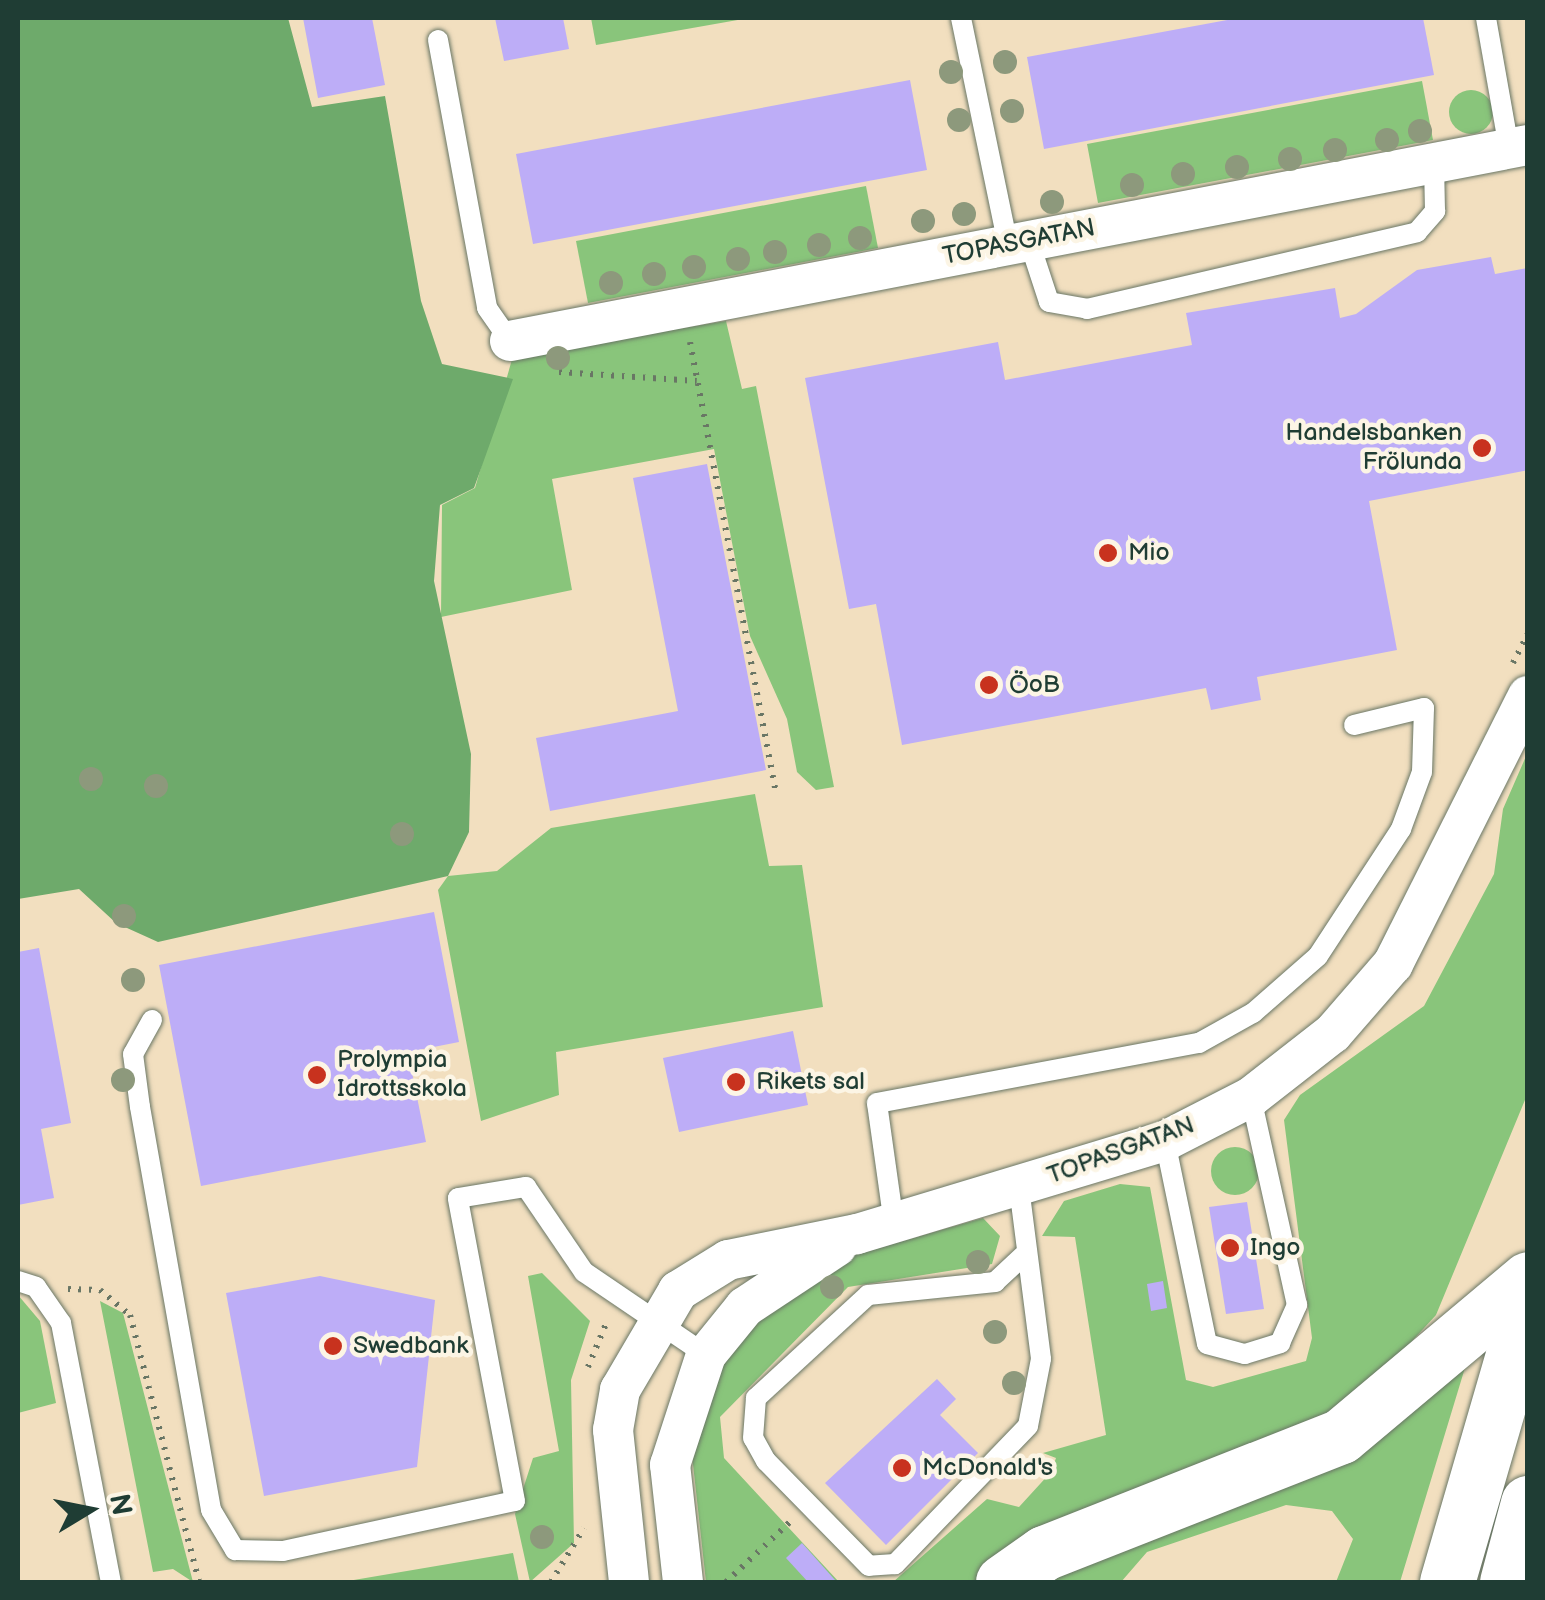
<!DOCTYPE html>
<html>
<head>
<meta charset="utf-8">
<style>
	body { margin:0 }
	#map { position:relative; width:1545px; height:1600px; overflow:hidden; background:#f2dfbf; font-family:"Balsamiq Sans",sans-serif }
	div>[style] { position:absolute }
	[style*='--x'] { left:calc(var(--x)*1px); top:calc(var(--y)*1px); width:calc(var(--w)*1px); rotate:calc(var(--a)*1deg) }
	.green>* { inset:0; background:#89c57b }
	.round { border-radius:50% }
	.forest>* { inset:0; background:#6eaa6b }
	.building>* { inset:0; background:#bdadf7 }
	.path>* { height:6px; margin-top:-3px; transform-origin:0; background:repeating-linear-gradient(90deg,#697665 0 2.5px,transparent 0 10.5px) }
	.roads { filter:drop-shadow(0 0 2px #697665) drop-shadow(0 0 2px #697665) }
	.lane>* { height:20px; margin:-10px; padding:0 10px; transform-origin:10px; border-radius:10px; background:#fff }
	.street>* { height:40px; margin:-20px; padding:0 20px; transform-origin:20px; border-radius:20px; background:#fff }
	.highway>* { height:55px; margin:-27.5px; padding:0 27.5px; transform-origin:27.5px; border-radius:27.5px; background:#fff }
	.trees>* { width:24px; height:24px; margin:-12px; border-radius:50%; background:#8d997c }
	.dots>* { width:28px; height:28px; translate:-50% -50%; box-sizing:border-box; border:5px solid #fcf5e5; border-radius:50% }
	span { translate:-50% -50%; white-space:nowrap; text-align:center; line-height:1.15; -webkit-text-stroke:9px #fcf5e5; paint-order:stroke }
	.street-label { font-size:25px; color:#1f3d34 }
	.poi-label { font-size:25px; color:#1f3d34 }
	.right { translate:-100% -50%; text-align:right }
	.left { translate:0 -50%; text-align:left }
	.frame { position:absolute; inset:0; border:20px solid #1f3d34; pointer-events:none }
	.north { position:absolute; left:40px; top:1460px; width:100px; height:100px; -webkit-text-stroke:8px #fcf5e5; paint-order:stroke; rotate:80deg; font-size:28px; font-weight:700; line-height:40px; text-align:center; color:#1f3d34 }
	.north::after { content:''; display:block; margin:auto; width:35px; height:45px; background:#1f3d34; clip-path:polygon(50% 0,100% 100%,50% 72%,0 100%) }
</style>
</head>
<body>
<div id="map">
	<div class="green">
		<div style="clip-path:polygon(591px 18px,749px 18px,596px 45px)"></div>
		<div style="clip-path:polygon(1422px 81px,1433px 140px,1098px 203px,1087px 144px)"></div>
		<div class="round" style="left:1449px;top:90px;width:44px;height:44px"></div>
		<div style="clip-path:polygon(866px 186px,878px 248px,588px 303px,576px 241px)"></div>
		<div style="clip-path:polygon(726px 321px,742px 389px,756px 386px,834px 787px,816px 790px,797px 772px,787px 719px,750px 636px,714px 449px,552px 479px,572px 590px,441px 617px,442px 505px,475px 488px,513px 356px)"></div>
		<div style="clip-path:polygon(1527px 754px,1527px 1095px,1436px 1315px,1379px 1377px,1306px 1433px,975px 1582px,893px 1582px,987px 1499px,1019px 1507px,1051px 1472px,1056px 1458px,1043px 1453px,1106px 1435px,1075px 1237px,1042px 1236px,1064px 1201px,1120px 1184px,1150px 1187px,1186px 1380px,1213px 1387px,1306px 1361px,1312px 1338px,1284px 1120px,1300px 1095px,1424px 1006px,1494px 874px,1503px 809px)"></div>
		<div style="clip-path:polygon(755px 794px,769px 866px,802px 865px,823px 1007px,556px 1052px,559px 1095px,481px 1121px,438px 890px,448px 876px,497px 871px,551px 828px)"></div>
		<div class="round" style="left:1211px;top:1147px;width:48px;height:48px"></div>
		<div style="clip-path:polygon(983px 1218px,1000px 1236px,992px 1264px,848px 1287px,720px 1417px,724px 1458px,839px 1582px,706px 1582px,691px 1446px,701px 1398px,751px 1324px,851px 1256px)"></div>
		<div style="clip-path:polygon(542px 1273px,590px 1321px,571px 1380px,574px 1543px,530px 1582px,515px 1514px,533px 1458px,559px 1451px,528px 1276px)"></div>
		<div style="clip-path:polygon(18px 1295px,40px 1321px,56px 1403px,18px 1413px)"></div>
		<div style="clip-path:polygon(100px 1301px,123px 1313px,193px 1582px,173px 1569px,153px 1572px)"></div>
		<div style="clip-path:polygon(1471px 1348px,1400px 1582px,1336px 1582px,1353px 1539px,1332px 1511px,1286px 1505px,1147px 1552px,1121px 1582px,1034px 1582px)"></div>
		<div style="clip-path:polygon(513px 1553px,519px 1582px,342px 1582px)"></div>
	</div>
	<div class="forest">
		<div style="clip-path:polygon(18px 18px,288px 18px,312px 107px,385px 96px,421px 301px,442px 364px,513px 379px,474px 488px,440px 505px,434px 581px,471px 754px,469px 832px,448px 876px,158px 942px,116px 923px,79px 889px,18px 899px)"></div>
	</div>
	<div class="building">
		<div style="clip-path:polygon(303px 18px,372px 18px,385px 85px,318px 98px)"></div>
		<div style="clip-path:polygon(495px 18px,563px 18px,569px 49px,504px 61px)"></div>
		<div style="clip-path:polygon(1238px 18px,1423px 18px,1434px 75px,1044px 149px,1027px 57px)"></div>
		<div style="clip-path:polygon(910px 80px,927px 170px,533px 244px,516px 154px)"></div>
		<div style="clip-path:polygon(1491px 257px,1495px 274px,1528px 268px,1528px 470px,1369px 501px,1397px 650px,1257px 677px,1261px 700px,1211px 710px,1206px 688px,902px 745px,876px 604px,849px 609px,805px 378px,998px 342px,1005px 380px,1192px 345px,1186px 313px,1335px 288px,1340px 318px,1356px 314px,1417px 270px)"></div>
		<div style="clip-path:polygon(707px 464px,766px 770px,550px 811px,536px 738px,678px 711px,633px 478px)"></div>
		<div style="clip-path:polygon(434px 912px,459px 1042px,408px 1052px,426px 1142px,201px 1186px,159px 965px)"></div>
		<div style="clip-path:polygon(39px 948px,71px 1123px,41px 1129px,54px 1198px,18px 1205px,18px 952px)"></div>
		<div style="clip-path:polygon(793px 1031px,808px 1105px,679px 1132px,663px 1058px)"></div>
		<div style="clip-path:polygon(1247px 1202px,1264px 1309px,1226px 1314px,1209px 1207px)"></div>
		<div style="clip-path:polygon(320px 1276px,435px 1300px,417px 1467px,264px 1496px,226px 1293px)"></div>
		<div style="clip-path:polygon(1163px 1281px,1167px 1308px,1151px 1311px,1147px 1284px)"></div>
		<div style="clip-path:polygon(937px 1379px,956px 1399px,940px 1415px,978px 1453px,886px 1545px,825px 1483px)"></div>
		<div style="clip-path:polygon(802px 1543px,835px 1580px,832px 1582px,808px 1582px,786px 1558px)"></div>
	</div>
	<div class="path">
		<div style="--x:690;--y:342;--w:459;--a:79.2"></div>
		<div style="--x:559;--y:372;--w:138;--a:3.7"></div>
		<div style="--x:1513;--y:663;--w:34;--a:-63"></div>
		<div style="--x:68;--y:1289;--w:32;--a:2"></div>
		<div style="--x:100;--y:1290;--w:39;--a:40"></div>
		<div style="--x:130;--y:1315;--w:276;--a:75.5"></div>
		<div style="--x:588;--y:1367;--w:52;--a:-67.4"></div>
		<div style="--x:551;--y:1582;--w:63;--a:-58.6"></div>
		<div style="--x:726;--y:1582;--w:88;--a:-43.2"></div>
	</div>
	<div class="roads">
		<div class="lane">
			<div style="--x:961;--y:18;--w:232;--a:78.3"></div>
			<div style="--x:1486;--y:18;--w:132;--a:80"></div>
			<div style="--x:438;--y:40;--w:272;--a:79.6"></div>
			<div style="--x:487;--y:308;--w:40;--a:55.1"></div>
			<div style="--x:1029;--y:241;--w:64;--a:71.8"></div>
			<div style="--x:1049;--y:302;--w:39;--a:10"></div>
			<div style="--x:1087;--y:309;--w:339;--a:-13.1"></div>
			<div style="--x:1417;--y:232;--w:28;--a:-49"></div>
			<div style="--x:1435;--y:211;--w:48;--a:-91.2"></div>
			<div style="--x:152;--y:1020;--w:39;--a:119"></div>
			<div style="--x:133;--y:1054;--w:53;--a:82.5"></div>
			<div style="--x:140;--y:1107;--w:409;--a:80"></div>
			<div style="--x:211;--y:1510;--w:47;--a:59"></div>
			<div style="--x:235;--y:1550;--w:48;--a:1.2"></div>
			<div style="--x:283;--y:1551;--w:237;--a:-12.2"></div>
			<div style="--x:515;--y:1501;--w:308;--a:-100.7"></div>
			<div style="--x:458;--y:1198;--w:69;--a:-9.2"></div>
			<div style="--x:526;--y:1187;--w:103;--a:55.7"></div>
			<div style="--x:584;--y:1272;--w:148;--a:34.2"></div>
			<div style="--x:1165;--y:1141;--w:207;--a:78.3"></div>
			<div style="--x:1207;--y:1344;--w:39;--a:15"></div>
			<div style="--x:1245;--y:1354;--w:37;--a:-17"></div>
			<div style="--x:1280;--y:1343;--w:42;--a:-65.9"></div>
			<div style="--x:1297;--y:1305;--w:213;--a:-102.5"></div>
			<div style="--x:1019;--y:1187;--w:173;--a:82.7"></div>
			<div style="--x:1041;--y:1359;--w:68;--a:101"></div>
			<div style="--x:1028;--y:1426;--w:192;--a:133.9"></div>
			<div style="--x:895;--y:1564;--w:26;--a:176"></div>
			<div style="--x:869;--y:1566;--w:147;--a:-134.4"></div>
			<div style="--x:766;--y:1461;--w:26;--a:-119"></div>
			<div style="--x:753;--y:1438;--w:40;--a:-85.7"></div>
			<div style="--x:756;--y:1398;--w:152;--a:-42.6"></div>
			<div style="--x:868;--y:1295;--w:128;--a:-5.8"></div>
			<div style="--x:995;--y:1282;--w:38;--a:-43"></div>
			<div style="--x:894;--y:1224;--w:122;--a:-98"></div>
			<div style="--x:877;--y:1103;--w:328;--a:-10.6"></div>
			<div style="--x:1199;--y:1043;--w:62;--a:-29.1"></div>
			<div style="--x:1253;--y:1013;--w:86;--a:-41.2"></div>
			<div style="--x:1318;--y:956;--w:152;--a:-56.8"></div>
			<div style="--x:1401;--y:829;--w:61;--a:-69.8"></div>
			<div style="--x:1422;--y:772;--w:64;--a:-88.2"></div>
			<div style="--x:1424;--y:708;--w:72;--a:166.3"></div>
			<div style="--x:18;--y:1281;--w:19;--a:18"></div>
			<div style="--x:36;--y:1287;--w:44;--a:55.2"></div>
			<div style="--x:61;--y:1323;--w:264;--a:79.1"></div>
		</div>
		<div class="street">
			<div style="--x:510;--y:341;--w:1037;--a:-10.9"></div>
			<div style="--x:629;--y:1582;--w:153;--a:-96"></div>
			<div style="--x:613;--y:1430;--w:41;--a:-80.1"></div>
			<div style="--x:620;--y:1390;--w:115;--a:-59.6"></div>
			<div style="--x:678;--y:1291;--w:59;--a:-31.8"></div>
			<div style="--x:728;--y:1260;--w:132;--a:-11.4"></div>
			<div style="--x:857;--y:1234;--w:322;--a:-16.8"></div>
			<div style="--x:1165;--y:1141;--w:97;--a:-27.1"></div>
			<div style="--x:1251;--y:1097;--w:104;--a:-38"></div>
			<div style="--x:1333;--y:1033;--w:91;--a:-49"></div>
			<div style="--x:1393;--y:964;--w:300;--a:-63.3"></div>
			<div style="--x:683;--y:1582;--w:118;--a:-96.3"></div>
			<div style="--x:670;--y:1465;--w:116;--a:-71.9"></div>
			<div style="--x:706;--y:1355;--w:62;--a:-50.9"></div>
			<div style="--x:745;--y:1307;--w:110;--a:-33.5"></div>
		</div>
		<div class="highway">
			<div style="--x:1003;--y:1582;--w:50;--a:-35.3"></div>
			<div style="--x:1044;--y:1553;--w:319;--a:-21.5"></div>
			<div style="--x:1341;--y:1436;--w:244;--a:-40"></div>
			<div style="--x:1447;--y:1582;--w:291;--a:-73.8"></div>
			<div style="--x:1507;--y:1582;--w:82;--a:-75.1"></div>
		</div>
	</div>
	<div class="trees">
		<div style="left:1005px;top:62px"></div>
		<div style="left:951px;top:72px"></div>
		<div style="left:1012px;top:111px"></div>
		<div style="left:959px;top:120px"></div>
		<div style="left:1420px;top:131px"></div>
		<div style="left:1387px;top:140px"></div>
		<div style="left:1335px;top:150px"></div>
		<div style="left:1290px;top:159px"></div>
		<div style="left:1237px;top:167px"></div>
		<div style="left:1183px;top:174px"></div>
		<div style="left:1132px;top:185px"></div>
		<div style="left:1052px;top:202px"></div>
		<div style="left:964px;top:214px"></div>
		<div style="left:923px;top:221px"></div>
		<div style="left:860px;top:238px"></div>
		<div style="left:819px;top:245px"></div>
		<div style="left:775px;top:252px"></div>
		<div style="left:738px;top:259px"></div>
		<div style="left:694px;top:267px"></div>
		<div style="left:654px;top:274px"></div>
		<div style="left:611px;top:283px"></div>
		<div style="left:558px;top:358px"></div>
		<div style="left:91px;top:779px"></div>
		<div style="left:156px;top:786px"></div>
		<div style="left:402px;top:834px"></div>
		<div style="left:124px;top:916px"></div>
		<div style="left:133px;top:980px"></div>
		<div style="left:123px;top:1080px"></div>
		<div style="left:978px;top:1262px"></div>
		<div style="left:832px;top:1287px"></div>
		<div style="left:995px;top:1332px"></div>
		<div style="left:1014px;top:1383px"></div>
		<div style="left:542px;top:1537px"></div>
	</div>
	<div class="dots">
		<div style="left:1482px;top:448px;background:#c8321e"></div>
		<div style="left:1108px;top:553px;background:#c8321e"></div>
		<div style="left:989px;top:685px;background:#c8321e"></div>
		<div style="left:317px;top:1075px;background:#c8321e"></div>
		<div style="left:736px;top:1082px;background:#c8321e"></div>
		<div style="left:1230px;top:1248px;background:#c8321e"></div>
		<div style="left:333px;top:1346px;background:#c8321e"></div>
		<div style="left:902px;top:1468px;background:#c8321e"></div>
	</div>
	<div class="street-label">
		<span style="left:1019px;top:243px;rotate:-11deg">TOPASGATAN</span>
		<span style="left:1121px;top:1151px;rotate:-20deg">TOPASGATAN</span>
	</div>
	<div class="poi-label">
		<span class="right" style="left:1462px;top:448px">Handelsbanken<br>Frölunda</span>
		<span class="left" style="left:1128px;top:553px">Mio</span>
		<span class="left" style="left:1009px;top:685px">ÖoB</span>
		<span class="left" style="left:337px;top:1075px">Prolympia<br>Idrottsskola</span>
		<span class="left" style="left:756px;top:1082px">Rikets sal</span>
		<span class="left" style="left:1250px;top:1248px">Ingo</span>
		<span class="left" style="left:353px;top:1346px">Swedbank</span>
		<span class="left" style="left:922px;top:1468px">McDonald's</span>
	</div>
	<div class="frame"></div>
	<div class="north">N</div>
</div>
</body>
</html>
